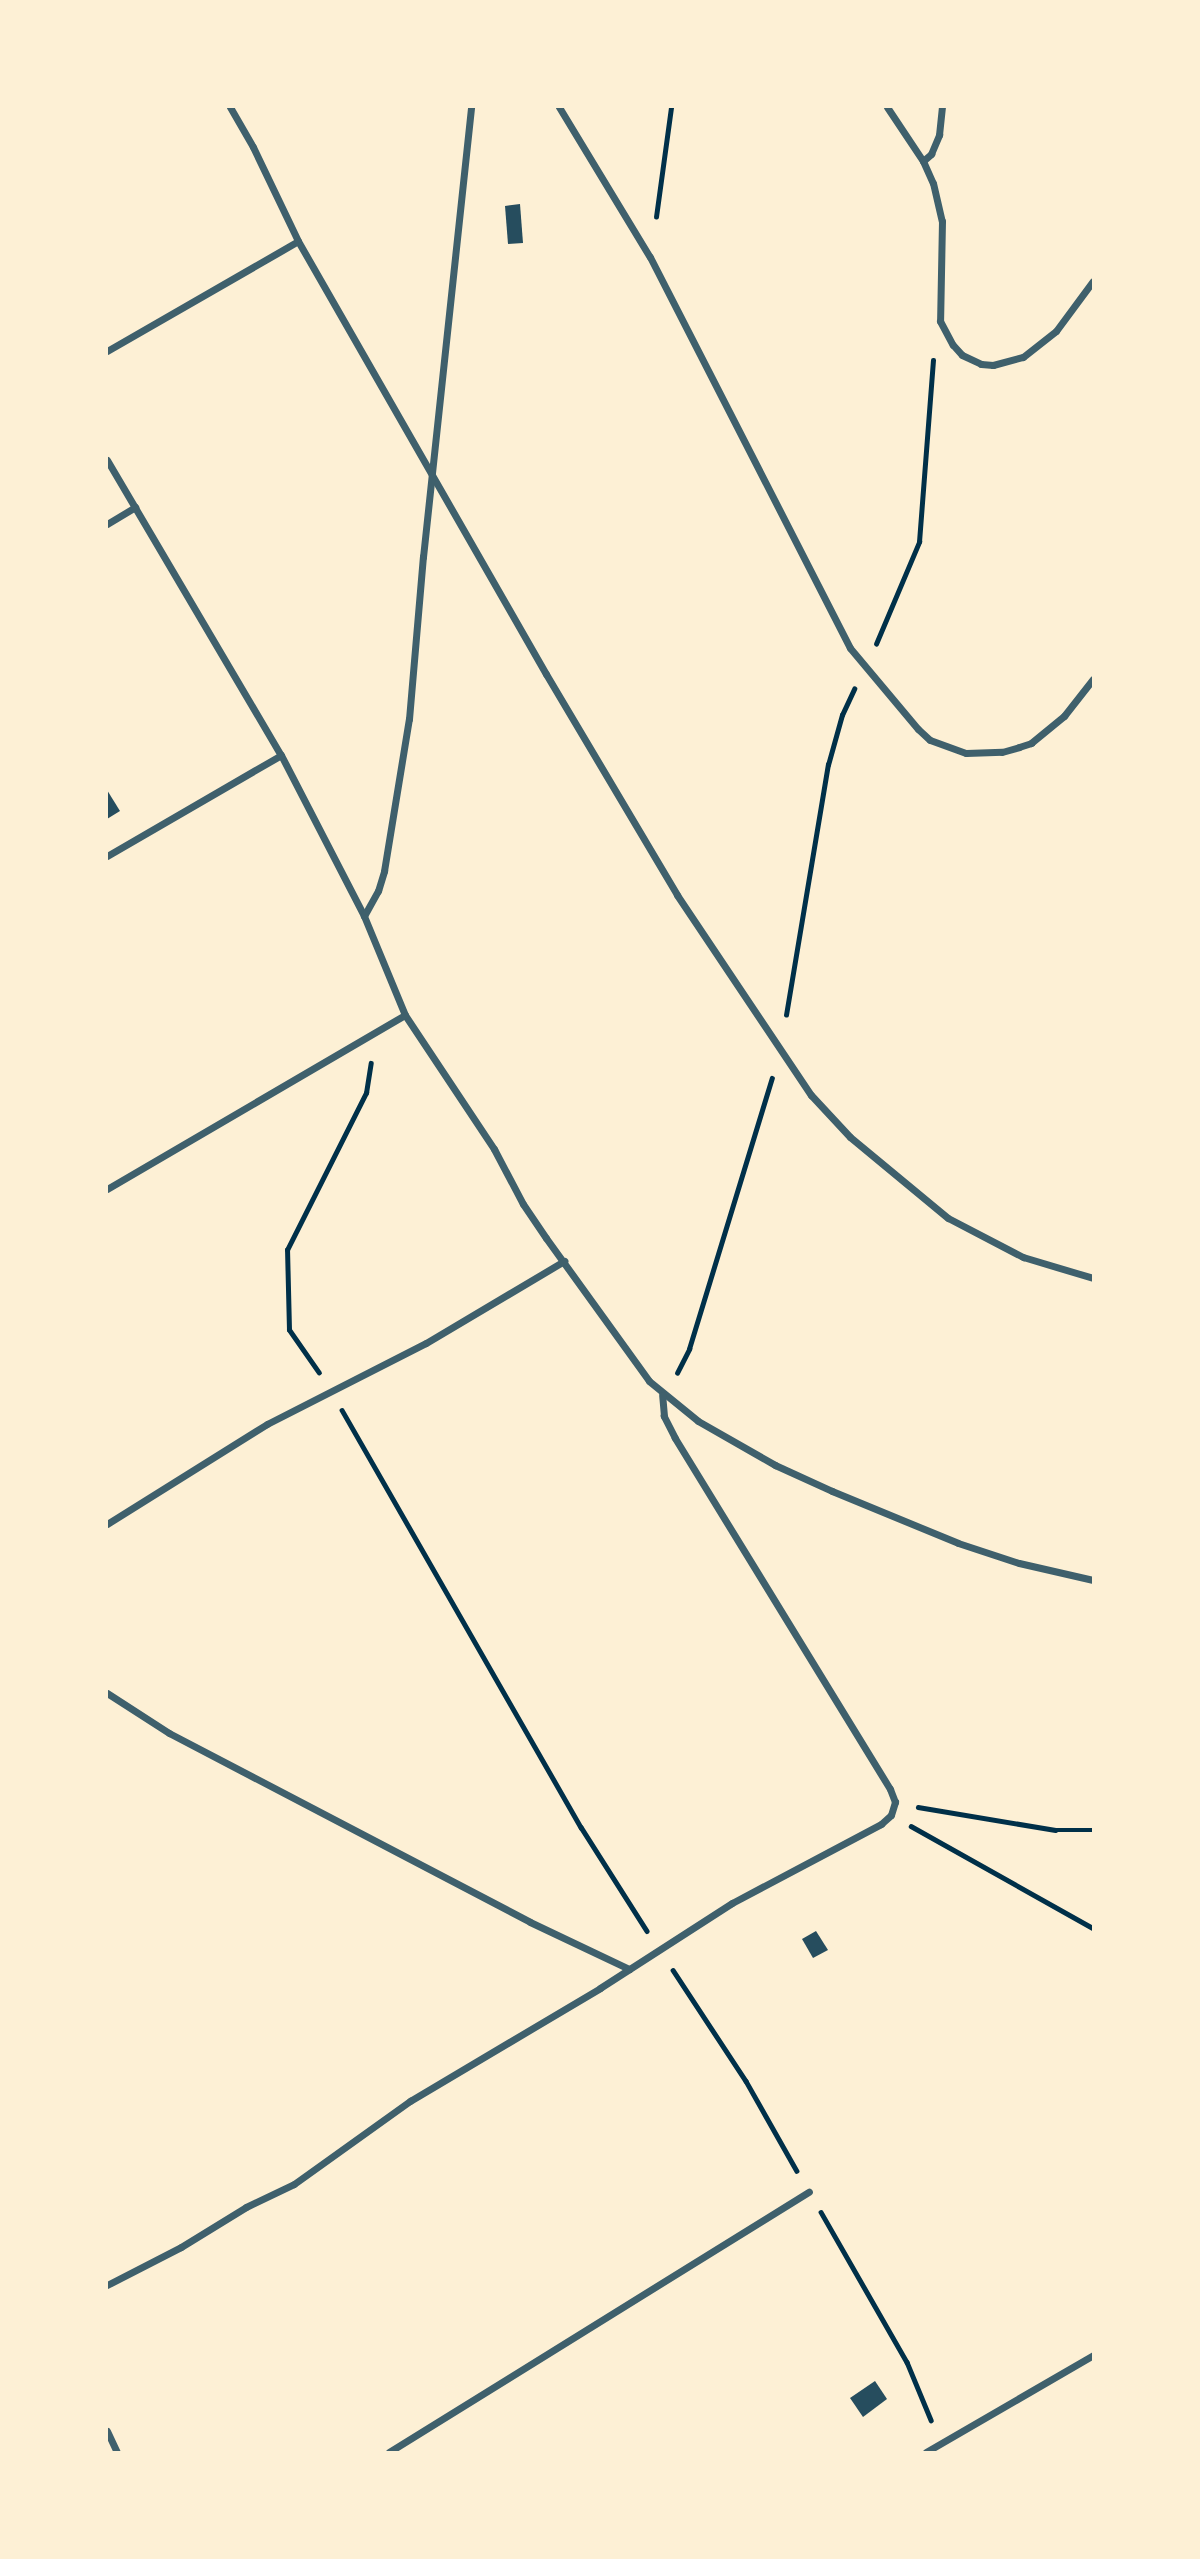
<!DOCTYPE html>
<html>
<head>
<meta charset="utf-8">
<style>
	body { margin:0 }
	#map { position:relative; width:1200px; height:2559px; overflow:hidden; background:#fdf0d5; font-family:"DejaVu Sans",sans-serif }
	div>[style] { position:absolute }
	[style*='--x'] { left:calc(var(--x)*1px); top:calc(var(--y)*1px); width:calc(var(--w)*1px); rotate:calc(var(--a)*1deg) }
	.building>* { inset:0; background:#264d5e }
	.path>* { height:4.5px; margin:-2.25px; padding:0 2.25px; transform-origin:2.25px; border-radius:2.25px; background:#003049 }
	.minor>* { height:7px; margin:-3.5px; padding:0 3.5px; transform-origin:3.5px; border-radius:3.5px; background:#3f606c }
	span { translate:-50% -50%; white-space:nowrap; text-align:center; line-height:1.15; -webkit-text-stroke:5px #fdf0d5; paint-order:stroke }
	.frame { position:absolute; inset:0; border:108px solid #fdf0d5; pointer-events:none }
</style>
</head>
<body>
<div id="map">
	<div class="building">
		<div style="clip-path:polygon(520px 204px,523px 243px,508px 244px,505px 206px)"></div>
		<div style="clip-path:polygon(107px 790px,120px 811px,107px 819px)"></div>
		<div style="clip-path:polygon(816px 1931px,828px 1950px,813px 1958px,802px 1939px)"></div>
		<div style="clip-path:polygon(875px 2381px,887px 2399px,863px 2417px,850px 2398px)"></div>
	</div>
	<div class="path">
		<div style="--x:656;--y:217;--w:111;--a:-82.2"></div>
		<div style="--x:876;--y:644;--w:111;--a:-67.1"></div>
		<div style="--x:919;--y:542;--w:182;--a:-85.6"></div>
		<div style="--x:786;--y:1015;--w:254;--a:-80.5"></div>
		<div style="--x:828;--y:765;--w:52;--a:-74.4"></div>
		<div style="--x:842;--y:715;--w:29;--a:-65"></div>
		<div style="--x:319;--y:1373;--w:52;--a:-124.9"></div>
		<div style="--x:289;--y:1330;--w:80;--a:-91.4"></div>
		<div style="--x:287;--y:1250;--w:176;--a:-63.3"></div>
		<div style="--x:366;--y:1093;--w:30;--a:-81"></div>
		<div style="--x:677;--y:1373;--w:27;--a:-63"></div>
		<div style="--x:689;--y:1349;--w:283;--a:-73"></div>
		<div style="--x:342;--y:1410;--w:481;--a:60.2"></div>
		<div style="--x:581;--y:1827;--w:123;--a:57.6"></div>
		<div style="--x:918;--y:1807;--w:139;--a:9.5"></div>
		<div style="--x:1055;--y:1830;--w:38;--a:0"></div>
		<div style="--x:911;--y:1826;--w:209;--a:29.3"></div>
		<div style="--x:673;--y:1970;--w:133;--a:56.7"></div>
		<div style="--x:746;--y:2081;--w:103;--a:60.5"></div>
		<div style="--x:821;--y:2212;--w:173;--a:60.2"></div>
		<div style="--x:907;--y:2362;--w:63;--a:67.5"></div>
	</div>
	<div class="minor">
		<div style="--x:230;--y:107;--w:46;--a:60.1"></div>
		<div style="--x:253;--y:147;--w:104;--a:64.4"></div>
		<div style="--x:298;--y:241;--w:499;--a:60.2"></div>
		<div style="--x:546;--y:674;--w:257;--a:59.3"></div>
		<div style="--x:677;--y:895;--w:241;--a:56.2"></div>
		<div style="--x:811;--y:1095;--w:57;--a:47.1"></div>
		<div style="--x:850;--y:1137;--w:127;--a:39.6"></div>
		<div style="--x:948;--y:1218;--w:85;--a:27.5"></div>
		<div style="--x:1023;--y:1257;--w:73;--a:16.7"></div>
		<div style="--x:559;--y:107;--w:175;--a:58.8"></div>
		<div style="--x:650;--y:257;--w:439;--a:62.9"></div>
		<div style="--x:850;--y:648;--w:106;--a:50"></div>
		<div style="--x:918;--y:729;--w:16;--a:43"></div>
		<div style="--x:930;--y:740;--w:38;--a:20"></div>
		<div style="--x:966;--y:753;--w:36;--a:-2"></div>
		<div style="--x:1002;--y:752;--w:18;--a:-16"></div>
		<div style="--x:1019;--y:747;--w:13;--a:-18"></div>
		<div style="--x:1031;--y:743;--w:43;--a:-39.3"></div>
		<div style="--x:1064;--y:716;--w:47;--a:-51.9"></div>
		<div style="--x:887;--y:107;--w:65;--a:56.3"></div>
		<div style="--x:923;--y:161;--w:24;--a:66"></div>
		<div style="--x:933;--y:183;--w:39;--a:77"></div>
		<div style="--x:942;--y:221;--w:100;--a:91.1"></div>
		<div style="--x:940;--y:321;--w:27;--a:62"></div>
		<div style="--x:953;--y:345;--w:13;--a:48"></div>
		<div style="--x:962;--y:355;--w:21;--a:25"></div>
		<div style="--x:981;--y:364;--w:12;--a:5"></div>
		<div style="--x:993;--y:365;--w:31;--a:-15"></div>
		<div style="--x:1023;--y:357;--w:42;--a:-38.2"></div>
		<div style="--x:1056;--y:331;--w:62;--a:-53.5"></div>
		<div style="--x:923;--y:161;--w:11;--a:-41"></div>
		<div style="--x:931;--y:154;--w:21;--a:-67"></div>
		<div style="--x:939;--y:135;--w:28;--a:-84"></div>
		<div style="--x:107;--y:351;--w:220;--a:-29.9"></div>
		<div style="--x:107;--y:460;--w:342;--a:59.5"></div>
		<div style="--x:281;--y:755;--w:181;--a:62.7"></div>
		<div style="--x:364;--y:916;--w:107;--a:67.5"></div>
		<div style="--x:405;--y:1015;--w:161;--a:56.4"></div>
		<div style="--x:494;--y:1149;--w:62;--a:62.2"></div>
		<div style="--x:523;--y:1204;--w:41;--a:55.9"></div>
		<div style="--x:546;--y:1238;--w:176;--a:54.2"></div>
		<div style="--x:649;--y:1381;--w:63;--a:39.2"></div>
		<div style="--x:698;--y:1421;--w:89;--a:29.7"></div>
		<div style="--x:775;--y:1465;--w:63;--a:24.5"></div>
		<div style="--x:832;--y:1491;--w:136;--a:22.4"></div>
		<div style="--x:958;--y:1543;--w:64;--a:18.2"></div>
		<div style="--x:1019;--y:1563;--w:76;--a:12.9"></div>
		<div style="--x:107;--y:524;--w:33;--a:-31"></div>
		<div style="--x:107;--y:856;--w:201;--a:-30.1"></div>
		<div style="--x:364;--y:916;--w:29;--a:-61"></div>
		<div style="--x:378;--y:891;--w:21;--a:-73"></div>
		<div style="--x:384;--y:871;--w:154;--a:-80.7"></div>
		<div style="--x:409;--y:719;--w:163;--a:-85.1"></div>
		<div style="--x:423;--y:557;--w:453;--a:-83.9"></div>
		<div style="--x:107;--y:1189;--w:345;--a:-30.3"></div>
		<div style="--x:107;--y:1524;--w:189;--a:-32"></div>
		<div style="--x:267;--y:1424;--w:178;--a:-27"></div>
		<div style="--x:426;--y:1343;--w:161;--a:-30.7"></div>
		<div style="--x:107;--y:1693;--w:74;--a:32.8"></div>
		<div style="--x:169;--y:1733;--w:407;--a:27.6"></div>
		<div style="--x:530;--y:1922;--w:110;--a:25.4"></div>
		<div style="--x:107;--y:2285;--w:83;--a:-27.2"></div>
		<div style="--x:181;--y:2247;--w:76;--a:-31.6"></div>
		<div style="--x:246;--y:2207;--w:53;--a:-25.6"></div>
		<div style="--x:294;--y:2184;--w:143;--a:-35.6"></div>
		<div style="--x:410;--y:2101;--w:221;--a:-30.7"></div>
		<div style="--x:600;--y:1988;--w:157;--a:-32.8"></div>
		<div style="--x:732;--y:1903;--w:169;--a:-27.9"></div>
		<div style="--x:881;--y:1824;--w:13;--a:-42"></div>
		<div style="--x:891;--y:1815;--w:14;--a:-73"></div>
		<div style="--x:895;--y:1802;--w:14;--a:-111"></div>
		<div style="--x:890;--y:1789;--w:412;--a:-121.5"></div>
		<div style="--x:675;--y:1438;--w:25;--a:-117"></div>
		<div style="--x:664;--y:1416;--w:21;--a:-95"></div>
		<div style="--x:107;--y:2431;--w:23;--a:65"></div>
		<div style="--x:389;--y:2452;--w:494;--a:-31.8"></div>
		<div style="--x:926;--y:2452;--w:193;--a:-30.1"></div>
	</div>
	<div class="frame"></div>
</div>
</body>
</html>
